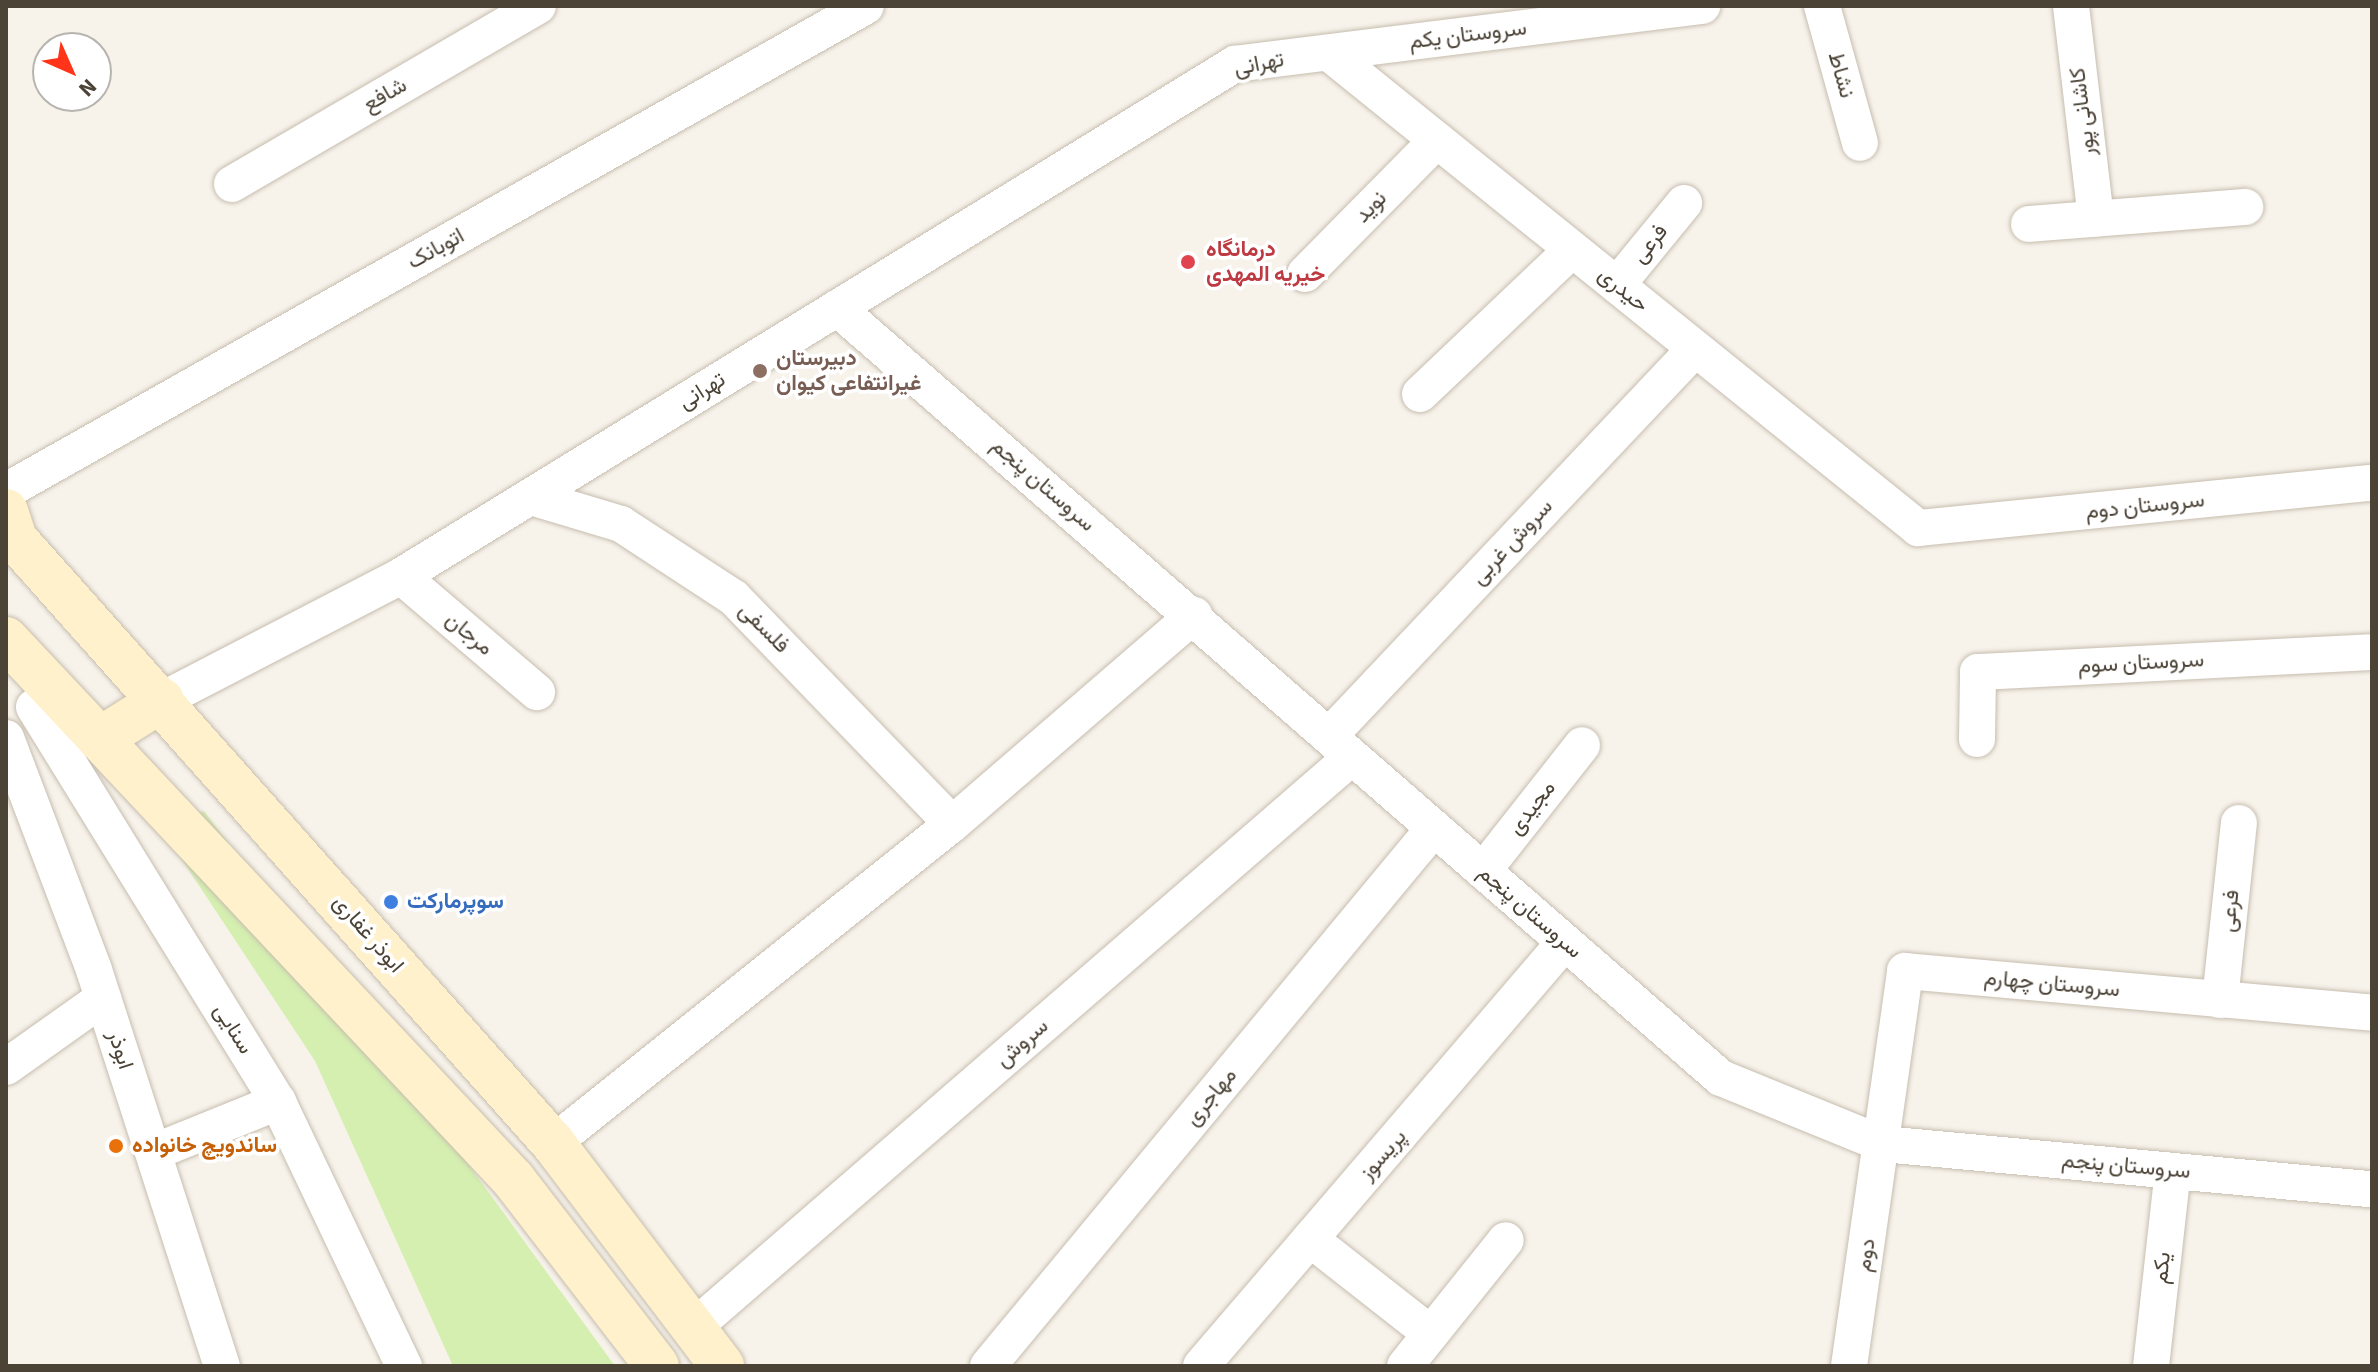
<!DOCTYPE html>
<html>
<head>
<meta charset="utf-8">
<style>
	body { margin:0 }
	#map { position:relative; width:2378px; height:1372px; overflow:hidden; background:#f7f3eb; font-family:"Source Sans 3",Vazirmatn,sans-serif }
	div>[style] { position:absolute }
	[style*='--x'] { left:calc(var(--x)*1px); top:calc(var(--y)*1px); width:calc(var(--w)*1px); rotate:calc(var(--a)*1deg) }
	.green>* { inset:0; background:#d4efb0 }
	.roads { filter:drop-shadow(0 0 2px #c7bdaf) drop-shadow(0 0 2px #c7bdaf) }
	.street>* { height:36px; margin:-18px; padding:0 18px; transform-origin:18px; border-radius:18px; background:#fff }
	.secondary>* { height:44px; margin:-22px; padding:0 22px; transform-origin:22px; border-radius:22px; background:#fff1cc }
	.dots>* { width:22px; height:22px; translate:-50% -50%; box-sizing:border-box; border:4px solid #fff; border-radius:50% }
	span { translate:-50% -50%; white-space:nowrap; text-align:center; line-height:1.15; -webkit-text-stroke:7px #fff; paint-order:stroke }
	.street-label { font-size:22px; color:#4c4337 }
	.health-label { font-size:22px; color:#be3a42; font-weight:700 }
	.left { translate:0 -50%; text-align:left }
	.education-label { font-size:22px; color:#785e54; font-weight:700 }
	.shop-label { font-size:22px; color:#366cbe; font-weight:700 }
	.food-label { font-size:22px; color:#c56008; font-weight:700 }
	.frame { position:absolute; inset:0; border:8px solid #4c4337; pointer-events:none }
	.north { position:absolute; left:32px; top:32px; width:80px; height:80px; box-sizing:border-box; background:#fff; border:2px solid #b7b4af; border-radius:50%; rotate:135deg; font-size:22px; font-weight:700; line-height:32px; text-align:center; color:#4c4337 }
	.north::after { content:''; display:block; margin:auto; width:28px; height:36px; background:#ff3419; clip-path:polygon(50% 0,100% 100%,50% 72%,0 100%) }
</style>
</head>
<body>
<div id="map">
	<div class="green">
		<div style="clip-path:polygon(204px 811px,374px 1035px,615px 1366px,453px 1366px,315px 1061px,159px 825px)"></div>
	</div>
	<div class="roads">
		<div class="street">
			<div style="--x:1822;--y:6;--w:142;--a:74.5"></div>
			<div style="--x:2071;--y:6;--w:214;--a:83.3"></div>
			<div style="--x:1329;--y:53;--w:757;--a:38.88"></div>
			<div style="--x:1918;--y:528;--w:456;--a:-5.7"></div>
			<div style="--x:232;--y:184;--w:354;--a:-30.2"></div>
			<div style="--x:2029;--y:224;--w:217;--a:-4.5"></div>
			<div style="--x:1305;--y:274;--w:188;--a:-45.4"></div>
			<div style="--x:1617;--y:285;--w:106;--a:-50.7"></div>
			<div style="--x:837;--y:308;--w:1172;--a:41.06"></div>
			<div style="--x:1721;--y:1078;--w:175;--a:22.2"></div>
			<div style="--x:1883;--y:1144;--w:491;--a:5.3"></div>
			<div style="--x:1420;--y:394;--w:209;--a:-43.5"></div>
			<div style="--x:6;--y:491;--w:987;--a:-29.42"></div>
			<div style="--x:531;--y:497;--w:94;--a:16.7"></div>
			<div style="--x:621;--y:524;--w:135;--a:33.2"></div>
			<div style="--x:734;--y:598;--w:314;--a:46"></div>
			<div style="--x:401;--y:576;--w:179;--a:40.5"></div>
			<div style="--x:162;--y:700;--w:269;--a:-27.4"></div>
			<div style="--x:401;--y:576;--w:979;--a:-31.55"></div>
			<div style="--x:1235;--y:64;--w:471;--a:-7.1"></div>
			<div style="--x:34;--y:707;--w:464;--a:58.3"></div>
			<div style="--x:278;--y:1102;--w:293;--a:64.5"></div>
			<div style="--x:1329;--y:736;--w:533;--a:-46.6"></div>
			<div style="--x:6;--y:738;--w:248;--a:69.2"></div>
			<div style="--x:94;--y:970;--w:416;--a:72.1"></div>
			<div style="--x:1977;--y:739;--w:67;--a:-89.1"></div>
			<div style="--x:1978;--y:672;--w:395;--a:-2.9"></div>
			<div style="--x:1483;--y:871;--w:160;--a:-51.8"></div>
			<div style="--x:2220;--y:1000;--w:178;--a:-83.9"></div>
			<div style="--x:6;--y:1067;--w:119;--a:-35.4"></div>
			<div style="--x:553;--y:1143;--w:511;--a:-38.64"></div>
			<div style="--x:952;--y:824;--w:320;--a:-40.8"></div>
			<div style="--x:154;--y:1152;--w:134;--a:-22"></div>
			<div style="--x:1310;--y:1239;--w:152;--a:38.1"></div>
			<div style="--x:693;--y:1328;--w:872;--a:-40.91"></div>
			<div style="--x:988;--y:1366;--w:699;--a:-50.34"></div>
			<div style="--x:1201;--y:1366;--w:557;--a:-49.37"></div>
			<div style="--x:1405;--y:1366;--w:161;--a:-51.3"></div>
			<div style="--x:1849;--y:1366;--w:399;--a:-81.9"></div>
			<div style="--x:1905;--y:971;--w:469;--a:5.1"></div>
			<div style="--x:2151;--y:1366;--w:196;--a:-83.6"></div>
		</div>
		<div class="secondary">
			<div style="--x:6;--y:511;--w:29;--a:72"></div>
			<div style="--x:15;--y:539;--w:809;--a:48.31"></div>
			<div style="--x:553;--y:1143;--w:280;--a:52.8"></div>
			<div style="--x:6;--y:639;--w:741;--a:46.81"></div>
			<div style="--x:513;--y:1179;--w:236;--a:52.4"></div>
			<div style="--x:100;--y:739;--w:73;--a:-32.2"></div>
		</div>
	</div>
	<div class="dots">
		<div style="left:1188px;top:262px;background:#e0444e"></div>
		<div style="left:760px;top:371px;background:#8d6e63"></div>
		<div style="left:391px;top:902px;background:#3f7fe0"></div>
		<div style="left:116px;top:1146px;background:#e8710a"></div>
	</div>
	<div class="street-label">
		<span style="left:1468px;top:35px;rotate:-7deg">سروستان یکم</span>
		<span style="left:1259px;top:64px;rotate:-11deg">تهرانی</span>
		<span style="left:1841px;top:75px;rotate:74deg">نشاط</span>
		<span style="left:385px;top:95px;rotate:-30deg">شافع</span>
		<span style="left:2083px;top:112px;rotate:-97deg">کاشانی پور</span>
		<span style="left:1371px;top:207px;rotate:-46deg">نوید</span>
		<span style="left:1650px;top:244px;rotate:-51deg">فرعی</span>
		<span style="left:436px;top:249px;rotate:-29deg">اتوبانک</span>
		<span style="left:1623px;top:290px;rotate:39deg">حیدری</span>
		<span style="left:702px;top:391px;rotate:-32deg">تهرانی</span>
		<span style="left:1043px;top:485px;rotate:41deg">سروستان پنجم</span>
		<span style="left:2145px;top:506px;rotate:-6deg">سروستان دوم</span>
		<span style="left:1512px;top:542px;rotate:-47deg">سروش غربی</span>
		<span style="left:764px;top:628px;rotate:45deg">فلسفی</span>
		<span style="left:469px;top:634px;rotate:40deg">مرجان</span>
		<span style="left:2141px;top:663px;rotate:-3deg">سروستان سوم</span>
		<span style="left:1532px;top:808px;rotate:-52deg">مجیدی</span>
		<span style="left:2230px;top:911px;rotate:-84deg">فرعی</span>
		<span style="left:1530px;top:912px;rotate:41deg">سروستان پنجم</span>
		<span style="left:368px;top:934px;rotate:49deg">ابوذر غفاری</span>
		<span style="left:2052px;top:984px;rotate:5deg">سروستان چهارم</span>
		<span style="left:233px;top:1029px;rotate:58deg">سنایی</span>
		<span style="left:1022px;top:1043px;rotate:-41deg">سروش</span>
		<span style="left:120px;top:1050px;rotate:72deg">ابوذر</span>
		<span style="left:1211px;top:1097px;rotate:-50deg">مهاجری</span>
		<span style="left:1383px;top:1155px;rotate:-49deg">پریسوز</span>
		<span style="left:2126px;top:1166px;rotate:5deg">سروستان پنجم</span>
		<span style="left:1866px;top:1255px;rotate:-81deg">دوم</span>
		<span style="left:2162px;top:1268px;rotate:-84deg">یکم</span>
	</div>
	<div class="health-label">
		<span class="left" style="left:1206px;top:262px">درمانگاه<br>خیریه المهدی</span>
	</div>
	<div class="education-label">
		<span class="left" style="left:776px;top:371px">دبیرستان<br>غیرانتفاعی کیوان</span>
	</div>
	<div class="shop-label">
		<span class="left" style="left:407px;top:902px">سوپرمارکت</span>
	</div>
	<div class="food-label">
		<span class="left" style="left:132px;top:1146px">ساندویچ خانواده</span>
	</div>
	<div class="frame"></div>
	<div class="north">N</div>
</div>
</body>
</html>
